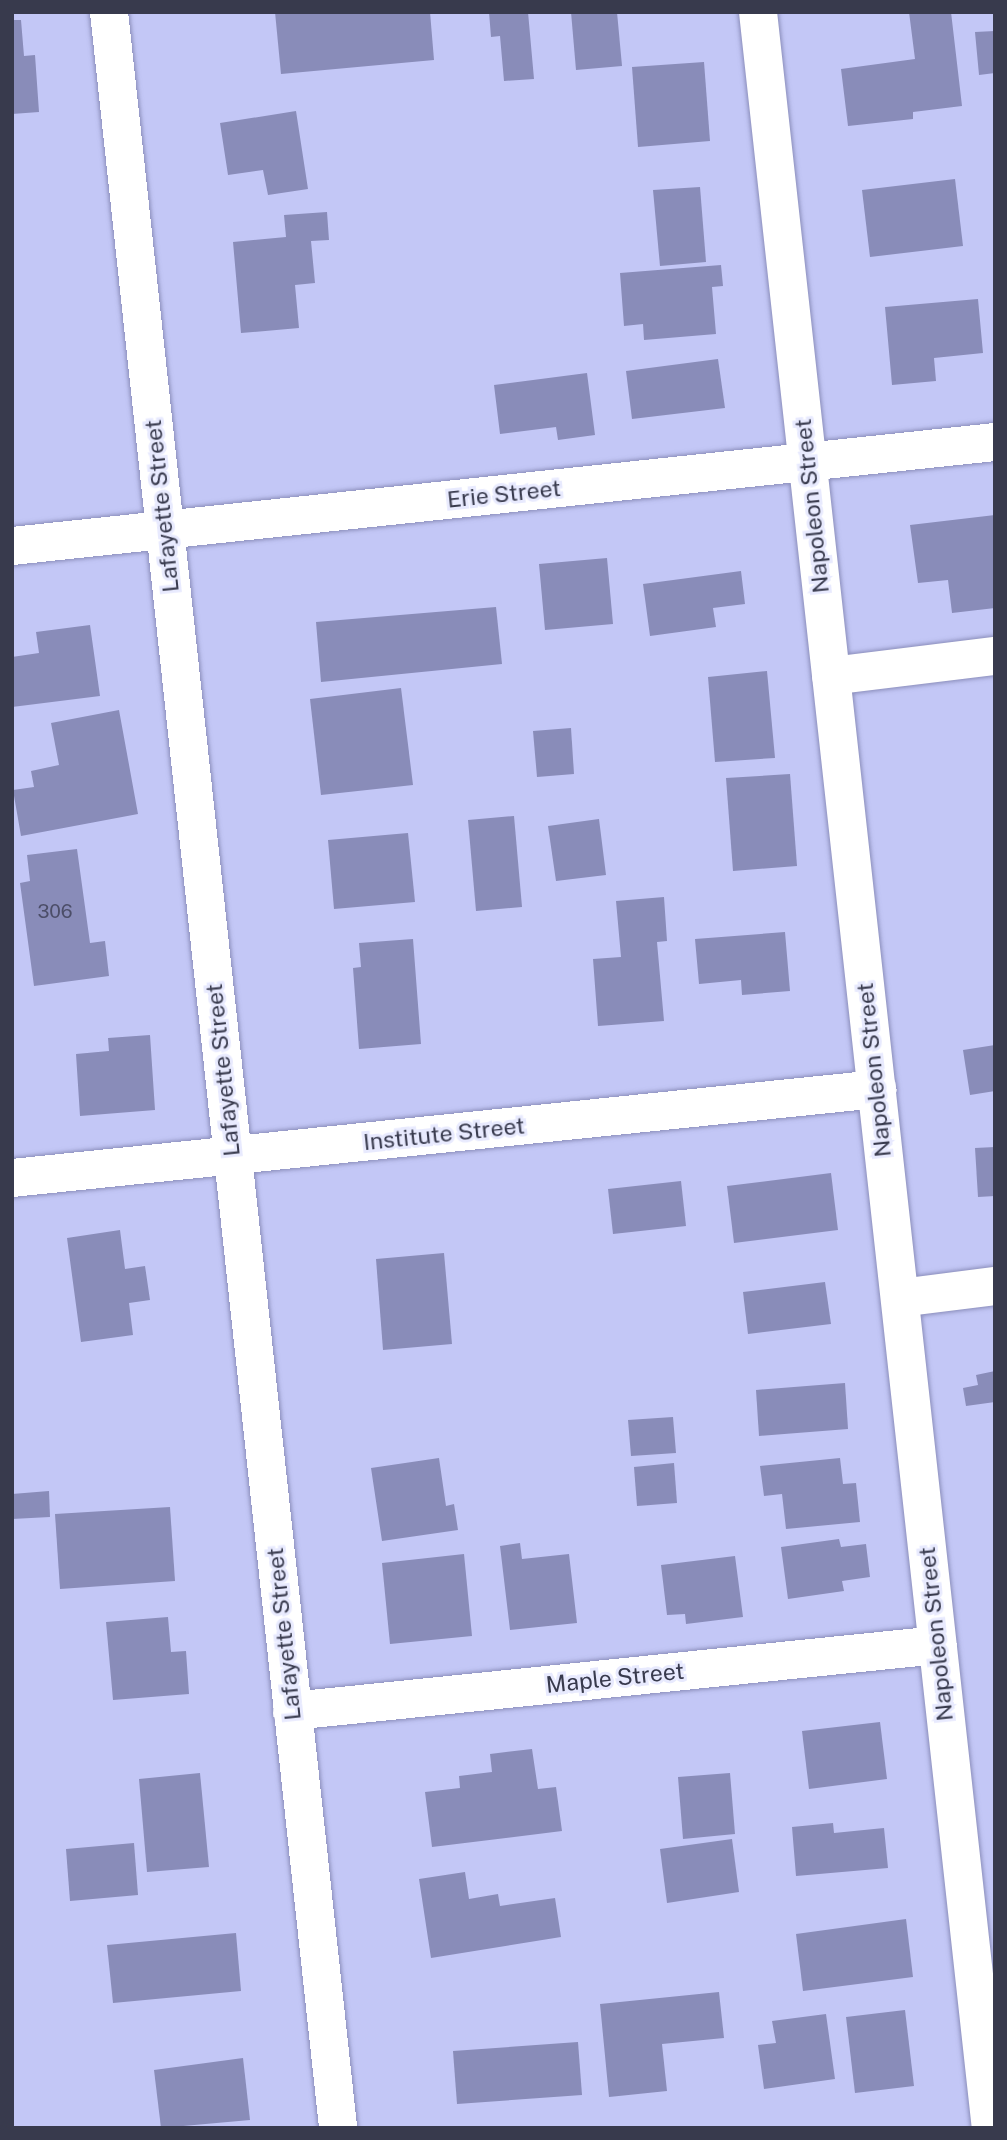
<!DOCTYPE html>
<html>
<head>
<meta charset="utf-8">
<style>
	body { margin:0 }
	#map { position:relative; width:1007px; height:2140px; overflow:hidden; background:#c3c7f6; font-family:"Public Sans",sans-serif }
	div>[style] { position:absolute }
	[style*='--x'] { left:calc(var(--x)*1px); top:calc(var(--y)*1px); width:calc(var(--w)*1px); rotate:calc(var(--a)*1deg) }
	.building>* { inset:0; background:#898cb9 }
	.roads { filter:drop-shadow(0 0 2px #8b8ebb) drop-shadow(0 0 2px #8b8ebb) }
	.minor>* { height:38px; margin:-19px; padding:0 19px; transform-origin:19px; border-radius:19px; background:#fff }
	span { translate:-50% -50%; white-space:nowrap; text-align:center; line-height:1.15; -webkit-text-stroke:6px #e8eafe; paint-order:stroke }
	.number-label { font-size:19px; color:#4c4e68 }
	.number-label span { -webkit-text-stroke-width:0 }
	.street-label { font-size:23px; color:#383a4d }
	.frame { position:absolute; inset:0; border:14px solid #383a4d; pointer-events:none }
</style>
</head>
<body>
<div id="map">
	<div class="building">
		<div style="clip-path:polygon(275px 12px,430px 12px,434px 60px,281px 74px)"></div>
		<div style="clip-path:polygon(489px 12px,528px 12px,534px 79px,504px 81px,500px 36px,491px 37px)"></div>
		<div style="clip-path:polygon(571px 12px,617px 12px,622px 66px,576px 70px)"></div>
		<div style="clip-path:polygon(909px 12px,951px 12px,962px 106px,913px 112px,913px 119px,848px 126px,841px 69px,915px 59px)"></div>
		<div style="clip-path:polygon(12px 20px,21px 20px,24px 56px,35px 55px,39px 112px,12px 114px)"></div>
		<div style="clip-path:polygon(995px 31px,995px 73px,979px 75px,975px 32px)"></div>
		<div style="clip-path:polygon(704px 62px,710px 141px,638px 147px,632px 67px)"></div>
		<div style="clip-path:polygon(296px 111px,308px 189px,268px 195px,263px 170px,228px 175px,220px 123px)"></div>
		<div style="clip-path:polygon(955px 179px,963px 246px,870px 257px,862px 190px)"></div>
		<div style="clip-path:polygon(700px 187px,706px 262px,660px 266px,653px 190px)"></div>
		<div style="clip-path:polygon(327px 212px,329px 240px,311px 241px,315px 283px,295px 285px,299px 328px,241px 333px,233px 242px,286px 237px,284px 215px)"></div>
		<div style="clip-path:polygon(721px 265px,723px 286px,712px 287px,716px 334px,644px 340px,643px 324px,624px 326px,620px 273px)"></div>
		<div style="clip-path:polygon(978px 299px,983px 353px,934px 358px,936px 381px,892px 385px,885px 307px)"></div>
		<div style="clip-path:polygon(718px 359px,725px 408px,632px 419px,626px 371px)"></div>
		<div style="clip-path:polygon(587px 373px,595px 435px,558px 440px,556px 427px,500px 434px,494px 385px)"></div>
		<div style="clip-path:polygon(995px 515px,995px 608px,952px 613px,948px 580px,918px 583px,910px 525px)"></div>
		<div style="clip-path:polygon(607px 558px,613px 624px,545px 630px,539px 564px)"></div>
		<div style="clip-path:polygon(741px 571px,745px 604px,713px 608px,716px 627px,650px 636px,643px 584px)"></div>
		<div style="clip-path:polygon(496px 607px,502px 664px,321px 682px,316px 622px)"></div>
		<div style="clip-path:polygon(90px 625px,100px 696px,12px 707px,12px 657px,39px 653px,36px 632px)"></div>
		<div style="clip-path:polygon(767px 671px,775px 758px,715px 762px,708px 677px)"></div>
		<div style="clip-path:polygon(401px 688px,413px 785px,321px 795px,310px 699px)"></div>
		<div style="clip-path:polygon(119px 710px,138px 814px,21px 836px,13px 790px,34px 787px,31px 771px,59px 765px,51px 723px)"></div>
		<div style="clip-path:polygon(571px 728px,574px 774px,537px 777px,533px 731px)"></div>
		<div style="clip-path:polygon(790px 774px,797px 866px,733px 871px,726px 778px)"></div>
		<div style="clip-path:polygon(514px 816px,522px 907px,476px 911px,468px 820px)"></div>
		<div style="clip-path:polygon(599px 819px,606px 875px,556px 881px,548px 826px)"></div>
		<div style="clip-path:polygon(408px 833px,415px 902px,334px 909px,328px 840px)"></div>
		<div style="clip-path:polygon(77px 849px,90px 943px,105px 941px,109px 976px,34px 986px,20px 883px,30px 881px,27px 855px)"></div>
		<div style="clip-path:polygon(664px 897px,667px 941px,657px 942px,664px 1021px,598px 1026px,593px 959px,621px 957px,616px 901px)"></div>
		<div style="clip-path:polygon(785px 932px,790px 991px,742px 995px,741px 980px,699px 984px,695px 939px)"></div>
		<div style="clip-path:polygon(413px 939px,421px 1044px,359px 1049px,353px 968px,361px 967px,359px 943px)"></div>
		<div style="clip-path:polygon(150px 1035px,155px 1110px,80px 1116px,76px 1054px,109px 1051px,108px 1038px)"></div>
		<div style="clip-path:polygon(995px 1045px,995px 1091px,970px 1095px,963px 1050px)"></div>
		<div style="clip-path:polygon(995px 1147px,995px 1196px,978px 1197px,975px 1148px)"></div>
		<div style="clip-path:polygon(831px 1173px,838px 1230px,734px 1243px,727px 1186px)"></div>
		<div style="clip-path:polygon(681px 1181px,686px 1226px,613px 1234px,608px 1189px)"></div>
		<div style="clip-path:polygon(120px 1230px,125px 1269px,145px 1266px,150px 1300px,129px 1303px,133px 1335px,81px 1342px,67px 1238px)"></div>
		<div style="clip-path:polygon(444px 1253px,452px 1344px,383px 1350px,376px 1259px)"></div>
		<div style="clip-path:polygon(825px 1282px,831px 1324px,748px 1334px,743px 1292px)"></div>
		<div style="clip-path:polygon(995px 1371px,995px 1402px,966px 1406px,963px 1388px,978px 1385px,976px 1375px)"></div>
		<div style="clip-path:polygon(845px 1383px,848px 1429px,759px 1436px,756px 1390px)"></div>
		<div style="clip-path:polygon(673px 1417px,676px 1453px,631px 1456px,628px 1420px)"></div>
		<div style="clip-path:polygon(439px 1458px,446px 1506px,454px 1504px,458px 1530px,382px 1541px,371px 1468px)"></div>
		<div style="clip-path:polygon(840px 1458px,843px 1484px,856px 1483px,860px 1522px,786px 1529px,782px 1494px,764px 1496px,760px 1466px)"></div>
		<div style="clip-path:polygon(674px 1463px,677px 1503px,637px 1506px,634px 1467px)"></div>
		<div style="clip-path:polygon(49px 1491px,50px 1517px,12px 1519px,12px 1494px)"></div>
		<div style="clip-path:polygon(170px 1507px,175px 1581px,60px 1589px,55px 1514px)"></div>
		<div style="clip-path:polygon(839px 1539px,841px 1547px,866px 1544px,870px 1577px,842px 1581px,844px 1591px,788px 1599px,781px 1547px)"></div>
		<div style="clip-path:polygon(520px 1543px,522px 1559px,569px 1554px,577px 1623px,510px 1630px,500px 1546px)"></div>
		<div style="clip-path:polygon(464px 1554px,472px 1636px,390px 1644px,382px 1563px)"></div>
		<div style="clip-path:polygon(735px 1556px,743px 1617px,686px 1624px,685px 1614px,667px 1615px,661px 1565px)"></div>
		<div style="clip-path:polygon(168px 1617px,171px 1652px,186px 1651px,189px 1694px,113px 1700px,106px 1622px)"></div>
		<div style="clip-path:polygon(880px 1722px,887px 1779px,809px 1789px,802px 1731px)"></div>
		<div style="clip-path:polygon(532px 1749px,538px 1789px,556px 1787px,562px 1831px,432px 1847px,425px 1792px,460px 1788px,459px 1776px,492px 1772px,490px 1754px)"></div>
		<div style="clip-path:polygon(200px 1773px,209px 1867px,147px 1872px,139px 1779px)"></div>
		<div style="clip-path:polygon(730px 1773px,735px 1834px,683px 1839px,678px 1777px)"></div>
		<div style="clip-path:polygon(833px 1823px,834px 1833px,884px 1828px,888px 1868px,796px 1876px,792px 1827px)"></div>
		<div style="clip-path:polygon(732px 1839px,739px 1892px,667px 1903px,660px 1849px)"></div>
		<div style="clip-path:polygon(134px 1843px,138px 1895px,70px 1901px,66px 1849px)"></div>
		<div style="clip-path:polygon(465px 1872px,469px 1899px,498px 1894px,500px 1906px,555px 1898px,561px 1937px,431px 1958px,419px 1879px)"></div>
		<div style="clip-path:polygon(906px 1919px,913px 1977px,803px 1991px,796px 1934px)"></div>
		<div style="clip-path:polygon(236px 1933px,241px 1991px,113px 2003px,107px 1945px)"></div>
		<div style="clip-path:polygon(719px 1992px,724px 2038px,662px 2044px,667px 2091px,609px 2097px,600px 2004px)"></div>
		<div style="clip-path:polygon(905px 2010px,914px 2086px,855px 2093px,846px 2017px)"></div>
		<div style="clip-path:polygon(826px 2014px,835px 2079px,764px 2089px,758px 2045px,776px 2043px,772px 2021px)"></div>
		<div style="clip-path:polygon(578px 2042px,582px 2095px,457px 2104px,453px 2051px)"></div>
		<div style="clip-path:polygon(243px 2058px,250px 2120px,161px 2128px,154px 2070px)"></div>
	</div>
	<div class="roads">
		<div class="minor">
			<div style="--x:109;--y:12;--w:2128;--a:83.82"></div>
			<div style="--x:758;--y:12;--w:2129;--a:83.72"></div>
			<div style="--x:12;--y:546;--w:988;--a:-6.04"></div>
			<div style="--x:831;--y:676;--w:165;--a:-7"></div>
			<div style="--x:12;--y:1178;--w:870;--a:-5.87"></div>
			<div style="--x:900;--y:1298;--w:96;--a:-7.2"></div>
			<div style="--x:292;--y:1711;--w:649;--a:-5.83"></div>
		</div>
	</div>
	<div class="number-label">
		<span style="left:55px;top:912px">306</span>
	</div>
	<div class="street-label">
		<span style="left:504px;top:494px;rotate:-6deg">Erie Street</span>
		<span style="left:162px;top:506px;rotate:-96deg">Lafayette Street</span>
		<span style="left:812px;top:506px;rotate:-96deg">Napoleon Street</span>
		<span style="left:223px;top:1070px;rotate:-96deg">Lafayette Street</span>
		<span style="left:874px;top:1070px;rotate:-96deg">Napoleon Street</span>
		<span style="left:444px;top:1134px;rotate:-6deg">Institute Street</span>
		<span style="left:284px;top:1634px;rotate:-96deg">Lafayette Street</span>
		<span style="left:936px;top:1634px;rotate:-96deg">Napoleon Street</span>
		<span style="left:615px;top:1678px;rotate:-6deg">Maple Street</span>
	</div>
	<div class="frame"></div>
</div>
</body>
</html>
